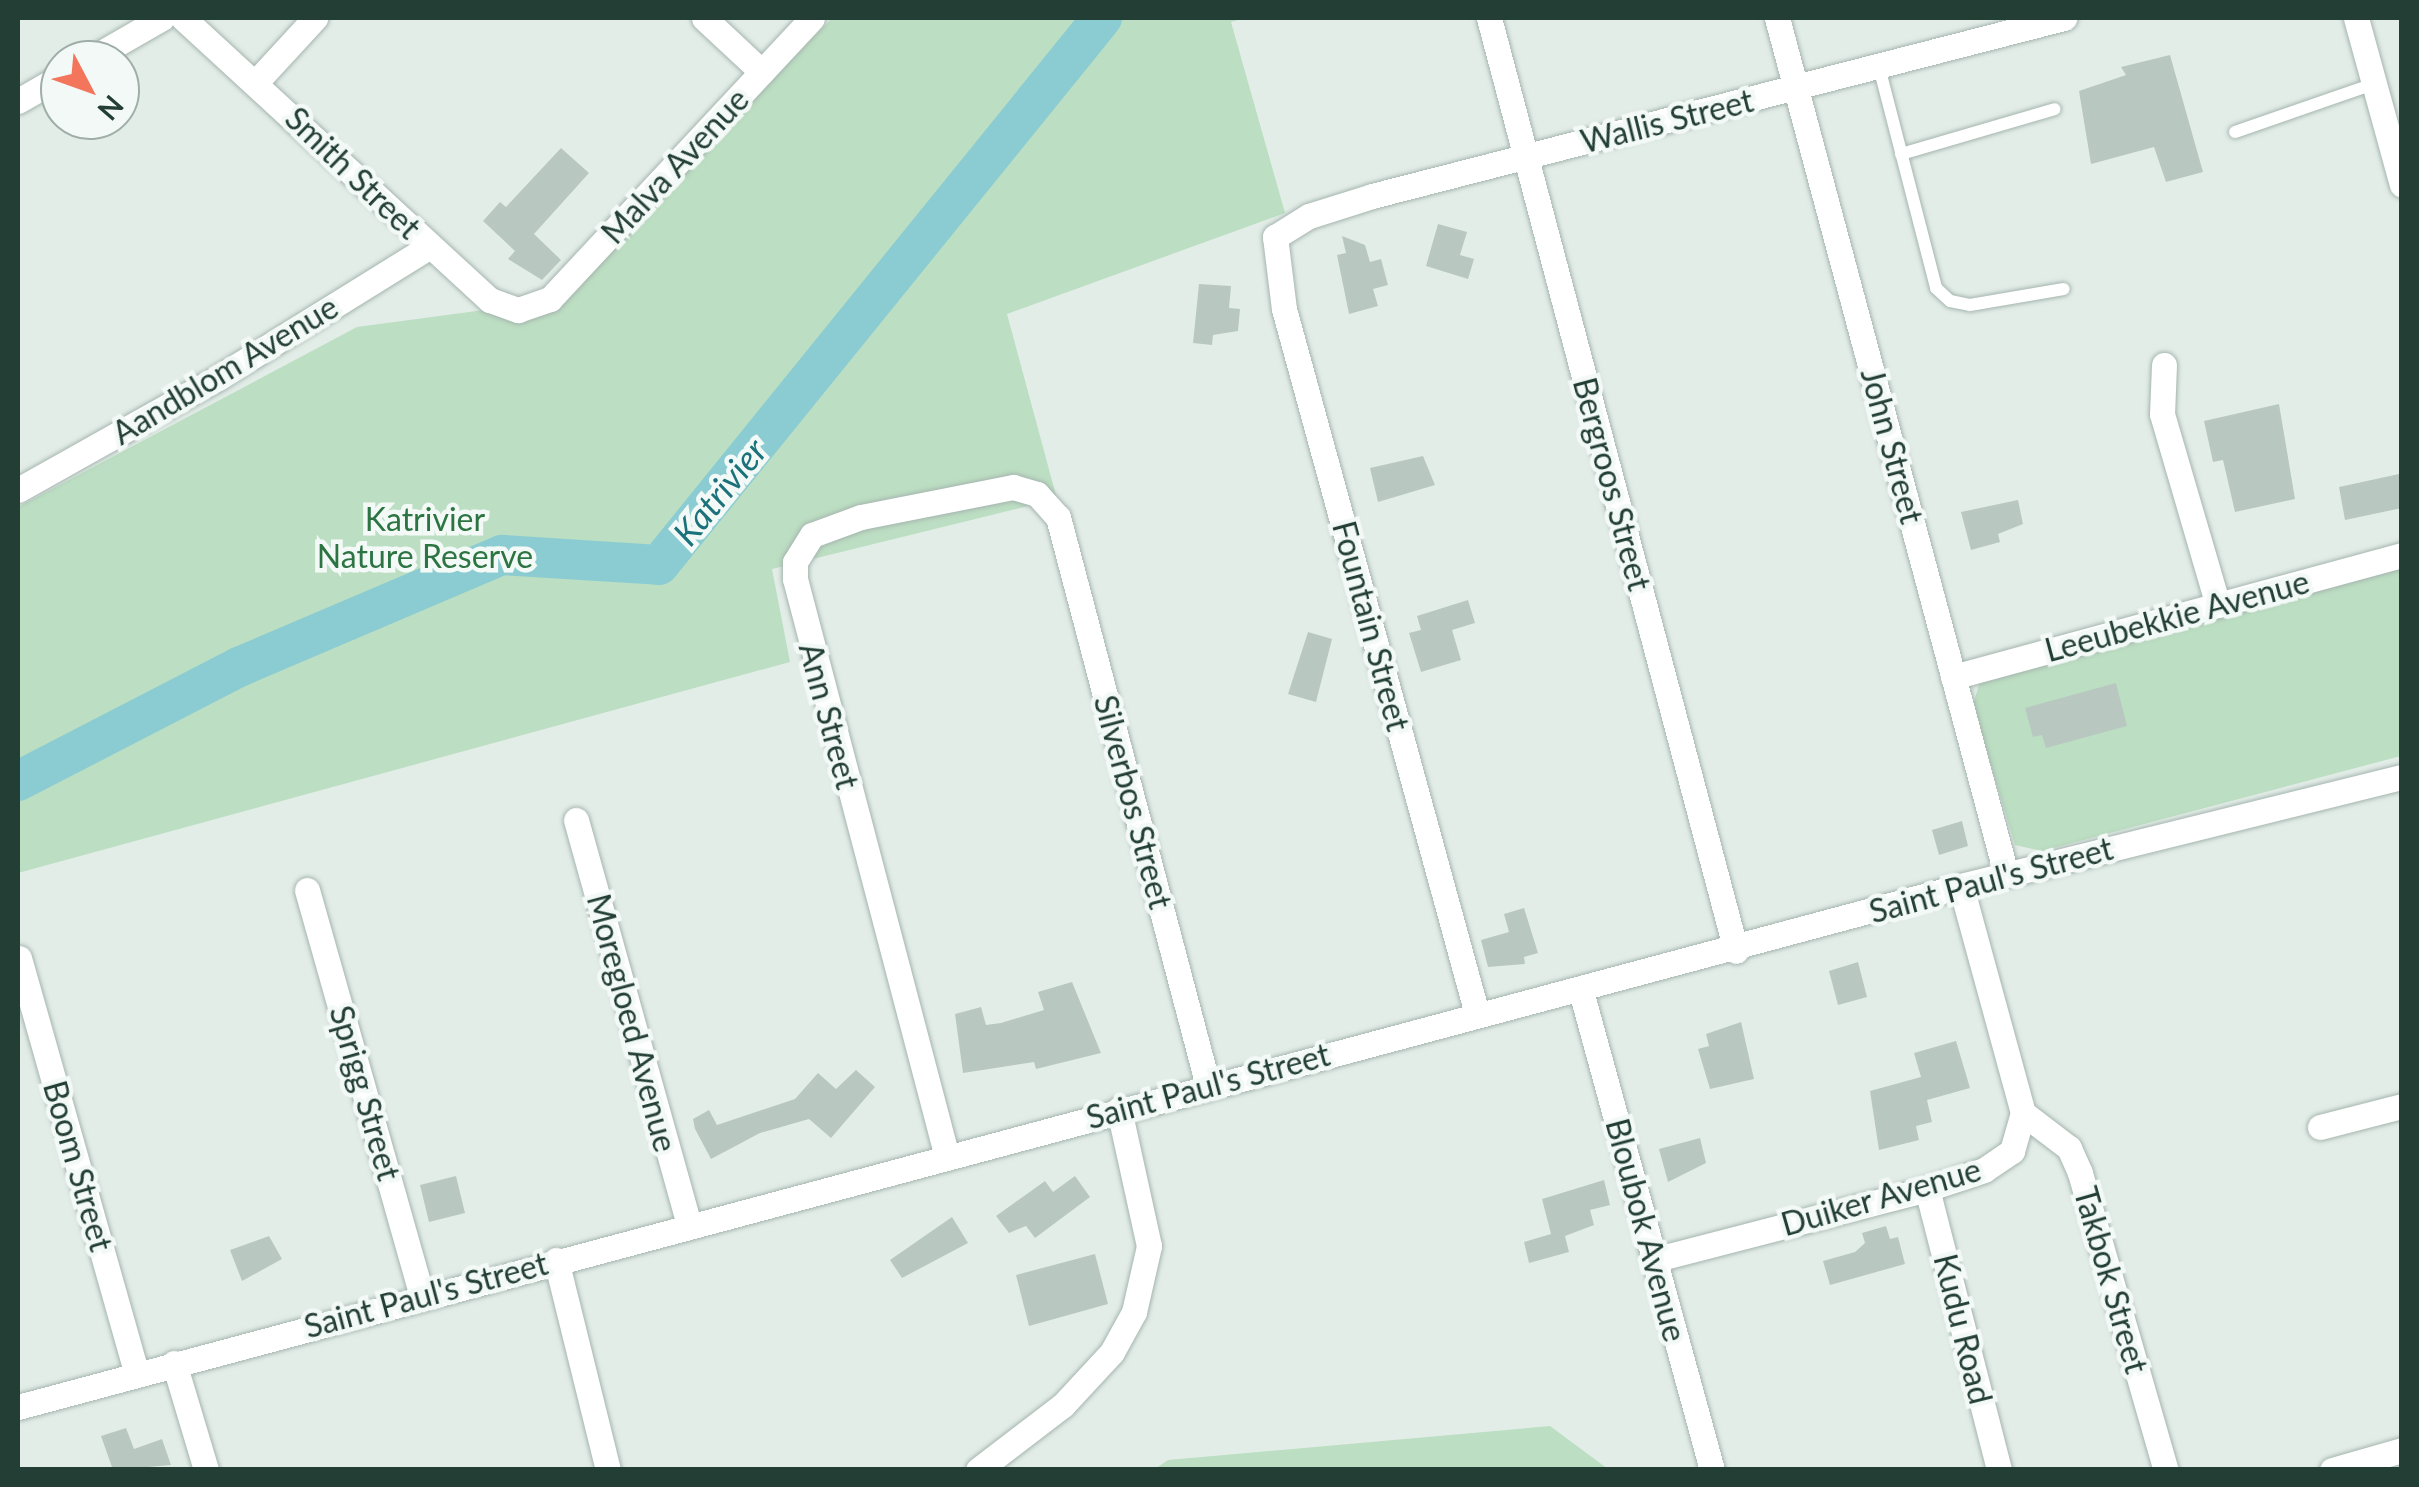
<!DOCTYPE html>
<html>
<head>
<meta charset="utf-8">
<style>
	body { margin:0 }
	#map { position:relative; width:2419px; height:1487px; overflow:hidden; background:#e3ede8; font-family:Lato,sans-serif }
	div>[style] { position:absolute }
	[style*='--x'] { left:calc(var(--x)*1px); top:calc(var(--y)*1px); width:calc(var(--w)*1px); rotate:calc(var(--a)*1deg) }
	.green>* { inset:0; background:#bcdec2 }
	.stream>* { height:6px; margin:-3px; padding:0 3px; transform-origin:3px; border-radius:3px; background:#8bccd2 }
	.river>* { height:40px; margin:-20px; padding:0 20px; transform-origin:20px; border-radius:20px; background:#8bccd2 }
	.building>* { inset:0; background:#b8c8c0 }
	.roads { filter:drop-shadow(0 0 2px #a5b5af) drop-shadow(0 0 2px #a5b5af) }
	.service>* { height:12px; margin:-6px; padding:0 6px; transform-origin:6px; border-radius:6px; background:#fff }
	.minor>* { height:25px; margin:-12.5px; padding:0 12.5px; transform-origin:12.5px; border-radius:12.5px; background:#fff }
	span { translate:-50% -50%; white-space:nowrap; text-align:center; line-height:1.15; -webkit-text-stroke:9px #f3f9f6; paint-order:stroke }
	.street-label { font-size:32px; color:#223e35 }
	.park-label { font-size:32px; color:#2c7543 }
	.water-label { font-size:35px; color:#1c727a; font-style:italic }
	.frame { position:absolute; inset:0; border:20px solid #223e35; pointer-events:none }
	.north { position:absolute; left:40px; top:40px; width:100px; height:100px; box-sizing:border-box; background:#f3f9f6; border:2px solid #9faea9; border-radius:50%; rotate:131deg; font-size:28px; font-weight:700; line-height:40px; text-align:center; color:#223e35 }
	.north::after { content:''; display:block; margin:auto; width:35px; height:45px; background:#f2755c; clip-path:polygon(50% 0,100% 100%,50% 72%,0 100%) }
</style>
</head>
<body>
<div id="map">
	<div class="green">
		<div style="clip-path:polygon(832px 18px,1245px 18px,1231px 22px,1285px 213px,1007px 314px,1057px 499px,772px 569px,790px 662px,18px 873px,18px 507px,357px 327px,558px 300px)"></div>
		<div style="clip-path:polygon(2401px 563px,2401px 756px,2042px 851px,2015px 845px,1973px 705px,1980px 681px)"></div>
		<div style="clip-path:polygon(1550px 1426px,1608px 1469px,1155px 1469px,1168px 1460px)"></div>
	</div>
	<div class="stream">
		<div style="--x:1539;--y:1470;--w:2;--a:0"></div>
	</div>
	<div class="river">
		<div style="--x:18;--y:781;--w:249;--a:-27.3"></div>
		<div style="--x:239;--y:667;--w:286;--a:-23.1"></div>
		<div style="--x:502;--y:555;--w:157;--a:3.6"></div>
		<div style="--x:659;--y:565;--w:704;--a:-51"></div>
	</div>
	<div class="building">
		<div style="clip-path:polygon(2170px 55px,2203px 172px,2166px 182px,2154px 147px,2091px 164px,2079px 91px,2126px 75px,2121px 67px)"></div>
		<div style="clip-path:polygon(561px 148px,589px 173px,534px 234px,561px 260px,542px 280px,508px 259px,515px 251px,483px 221px,500px 202px,506px 207px)"></div>
		<div style="clip-path:polygon(1438px 224px,1467px 232px,1460px 255px,1474px 259px,1468px 279px,1426px 266px)"></div>
		<div style="clip-path:polygon(1342px 236px,1365px 245px,1370px 262px,1381px 259px,1388px 285px,1373px 289px,1378px 306px,1349px 314px,1337px 255px,1346px 253px)"></div>
		<div style="clip-path:polygon(1199px 284px,1231px 286px,1229px 308px,1240px 309px,1238px 331px,1213px 335px,1212px 345px,1193px 343px)"></div>
		<div style="clip-path:polygon(2279px 404px,2295px 499px,2235px 512px,2223px 460px,2213px 462px,2204px 421px)"></div>
		<div style="clip-path:polygon(1423px 456px,1435px 485px,1378px 502px,1370px 468px)"></div>
		<div style="clip-path:polygon(2399px 474px,2402px 508px,2345px 520px,2339px 487px)"></div>
		<div style="clip-path:polygon(2018px 500px,2023px 524px,1998px 534px,2000px 542px,1971px 550px,1961px 512px)"></div>
		<div style="clip-path:polygon(1468px 600px,1475px 623px,1452px 630px,1461px 660px,1421px 672px,1409px 633px,1421px 630px,1417px 616px)"></div>
		<div style="clip-path:polygon(1308px 632px,1332px 639px,1316px 702px,1288px 694px)"></div>
		<div style="clip-path:polygon(2116px 683px,2127px 726px,2046px 748px,2042px 735px,2033px 737px,2025px 708px)"></div>
		<div style="clip-path:polygon(1962px 821px,1968px 846px,1939px 855px,1932px 830px)"></div>
		<div style="clip-path:polygon(1524px 908px,1538px 953px,1524px 957px,1525px 964px,1488px 967px,1481px 940px,1509px 932px,1504px 914px)"></div>
		<div style="clip-path:polygon(1858px 962px,1867px 997px,1838px 1005px,1829px 971px)"></div>
		<div style="clip-path:polygon(1072px 982px,1101px 1053px,1036px 1069px,1034px 1062px,963px 1073px,955px 1014px,981px 1007px,986px 1025px,1001px 1023px,1044px 1010px,1038px 992px)"></div>
		<div style="clip-path:polygon(1741px 1022px,1754px 1079px,1710px 1089px,1698px 1049px,1709px 1046px,1706px 1034px)"></div>
		<div style="clip-path:polygon(1956px 1041px,1970px 1088px,1927px 1100px,1932px 1122px,1916px 1126px,1919px 1140px,1879px 1150px,1870px 1091px,1921px 1077px,1914px 1053px)"></div>
		<div style="clip-path:polygon(856px 1070px,875px 1087px,831px 1138px,809px 1119px,760px 1133px,711px 1159px,695px 1129px,693px 1119px,709px 1110px,717px 1125px,795px 1099px,818px 1073px,836px 1089px)"></div>
		<div style="clip-path:polygon(1700px 1138px,1706px 1163px,1668px 1182px,1659px 1149px)"></div>
		<div style="clip-path:polygon(456px 1176px,465px 1213px,429px 1222px,420px 1185px)"></div>
		<div style="clip-path:polygon(1075px 1176px,1090px 1197px,1035px 1238px,1026px 1226px,1009px 1233px,996px 1216px,1045px 1181px,1053px 1192px)"></div>
		<div style="clip-path:polygon(1604px 1180px,1610px 1205px,1590px 1210px,1594px 1225px,1565px 1236px,1569px 1252px,1529px 1263px,1524px 1242px,1551px 1234px,1542px 1199px)"></div>
		<div style="clip-path:polygon(952px 1217px,968px 1243px,902px 1278px,890px 1260px)"></div>
		<div style="clip-path:polygon(1886px 1226px,1890px 1239px,1898px 1237px,1905px 1264px,1830px 1285px,1823px 1261px,1855px 1252px,1865px 1243px,1862px 1233px)"></div>
		<div style="clip-path:polygon(269px 1236px,282px 1259px,242px 1281px,230px 1250px)"></div>
		<div style="clip-path:polygon(1095px 1254px,1108px 1304px,1029px 1326px,1016px 1275px)"></div>
		<div style="clip-path:polygon(126px 1428px,134px 1449px,162px 1439px,171px 1465px,113px 1470px,101px 1436px)"></div>
	</div>
	<div class="roads">
		<div class="service">
			<div style="--x:1879;--y:67;--w:228;--a:75.5"></div>
			<div style="--x:1936;--y:288;--w:19;--a:43"></div>
			<div style="--x:1950;--y:301;--w:20;--a:11"></div>
			<div style="--x:1970;--y:305;--w:95;--a:-9.7"></div>
			<div style="--x:2235;--y:132;--w:147;--a:-19.1"></div>
			<div style="--x:1901;--y:154;--w:160;--a:-16.3"></div>
		</div>
		<div class="minor">
			<div style="--x:183;--y:18;--w:417;--a:42.6"></div>
			<div style="--x:490;--y:300;--w:30;--a:20"></div>
			<div style="--x:518;--y:310;--w:34;--a:-19"></div>
			<div style="--x:550;--y:299;--w:384;--a:-47"></div>
			<div style="--x:704;--y:18;--w:79;--a:43"></div>
			<div style="--x:1489;--y:18;--w:965;--a:75.17"></div>
			<div style="--x:1777;--y:18;--w:886;--a:75.02"></div>
			<div style="--x:2356;--y:18;--w:173;--a:74.6"></div>
			<div style="--x:89;--y:60;--w:84;--a:-29.9"></div>
			<div style="--x:257;--y:81;--w:86;--a:-47.4"></div>
			<div style="--x:18;--y:101;--w:48;--a:-29.7"></div>
			<div style="--x:2164;--y:365;--w:49;--a:92.3"></div>
			<div style="--x:2162;--y:414;--w:199;--a:73.7"></div>
			<div style="--x:18;--y:490;--w:231;--a:-29.3"></div>
			<div style="--x:219;--y:377;--w:248;--a:-31.8"></div>
			<div style="--x:1953;--y:677;--w:465;--a:-15.2"></div>
			<div style="--x:576;--y:820;--w:421;--a:74.4"></div>
			<div style="--x:307;--y:890;--w:422;--a:74.2"></div>
			<div style="--x:19;--y:958;--w:432;--a:74.2"></div>
			<div style="--x:1581;--y:991;--w:497;--a:74.7"></div>
			<div style="--x:1477;--y:1014;--w:731;--a:-105.31"></div>
			<div style="--x:1284;--y:309;--w:73;--a:-97.1"></div>
			<div style="--x:1275;--y:237;--w:40;--a:-32"></div>
			<div style="--x:1309;--y:216;--w:66;--a:-17.6"></div>
			<div style="--x:1372;--y:196;--w:715;--a:-14.43"></div>
			<div style="--x:2023;--y:1113;--w:58;--a:37.3"></div>
			<div style="--x:2069;--y:1148;--w:27;--a:66"></div>
			<div style="--x:2080;--y:1173;--w:309;--a:73.9"></div>
			<div style="--x:2320;--y:1127;--w:85;--a:-14.4"></div>
			<div style="--x:947;--y:1157;--w:598;--a:-104.73"></div>
			<div style="--x:795;--y:579;--w:17;--a:-90"></div>
			<div style="--x:795;--y:562;--w:32;--a:-58"></div>
			<div style="--x:812;--y:535;--w:52;--a:-20.2"></div>
			<div style="--x:861;--y:517;--w:155;--a:-11.2"></div>
			<div style="--x:1013;--y:487;--w:25;--a:16"></div>
			<div style="--x:1037;--y:494;--w:31;--a:48"></div>
			<div style="--x:1058;--y:517;--w:588;--a:75.23"></div>
			<div style="--x:1927;--y:1189;--w:290;--a:75.6"></div>
			<div style="--x:556;--y:1260;--w:216;--a:76.1"></div>
			<div style="--x:1653;--y:1260;--w:283;--a:-14.5"></div>
			<div style="--x:1927;--y:1189;--w:60;--a:-18.4"></div>
			<div style="--x:1984;--y:1170;--w:34;--a:-34"></div>
			<div style="--x:2012;--y:1151;--w:40;--a:-74"></div>
			<div style="--x:2023;--y:1113;--w:235;--a:-105.3"></div>
			<div style="--x:174;--y:1363;--w:112;--a:73.3"></div>
			<div style="--x:18;--y:1407;--w:2012;--a:-15.01"></div>
			<div style="--x:1961;--y:886;--w:454;--a:-13.9"></div>
			<div style="--x:978;--y:1470;--w:107;--a:-37.4"></div>
			<div style="--x:1063;--y:1405;--w:72;--a:-47.2"></div>
			<div style="--x:1112;--y:1352;--w:46;--a:-61.2"></div>
			<div style="--x:1134;--y:1312;--w:68;--a:-77.2"></div>
			<div style="--x:1149;--y:1246;--w:140;--a:-102.4"></div>
			<div style="--x:2332;--y:1470;--w:73;--a:-15.9"></div>
		</div>
	</div>
	<div class="street-label">
		<span style="left:1667px;top:121px;rotate:-14deg">Wallis Street</span>
		<span style="left:675px;top:166px;rotate:-47deg">Malva Avenue</span>
		<span style="left:353px;top:173px;rotate:44deg">Smith Street</span>
		<span style="left:225px;top:370px;rotate:-31deg">Aandblom Avenue</span>
		<span style="left:1892px;top:446px;rotate:75deg">John Street</span>
		<span style="left:1612px;top:484px;rotate:75deg">Bergroos Street</span>
		<span style="left:2177px;top:616px;rotate:-15deg">Leeubekkie Avenue</span>
		<span style="left:1371px;top:626px;rotate:75deg">Fountain Street</span>
		<span style="left:829px;top:716px;rotate:75deg">Ann Street</span>
		<span style="left:1133px;top:802px;rotate:75deg">Silverbos Street</span>
		<span style="left:1991px;top:880px;rotate:-15deg">Saint Paul's Street</span>
		<span style="left:632px;top:1023px;rotate:75deg">Moregloed Avenue</span>
		<span style="left:1208px;top:1086px;rotate:-15deg">Saint Paul's Street</span>
		<span style="left:365px;top:1093px;rotate:74deg">Sprigg Street</span>
		<span style="left:78px;top:1166px;rotate:74deg">Boom Street</span>
		<span style="left:1881px;top:1197px;rotate:-16deg">Duiker Avenue</span>
		<span style="left:1646px;top:1230px;rotate:75deg">Bloubok Avenue</span>
		<span style="left:2111px;top:1280px;rotate:74deg">Takbok Street</span>
		<span style="left:426px;top:1295px;rotate:-15deg">Saint Paul's Street</span>
		<span style="left:1963px;top:1329px;rotate:76deg">Kudu Road</span>
	</div>
	<div class="park-label">
		<span style="left:425px;top:538px">Katrivier<br>Nature Reserve</span>
	</div>
	<div class="water-label">
		<span style="left:719px;top:491px;rotate:-51deg">Katrivier</span>
	</div>
	<div class="frame"></div>
	<div class="north">N</div>
</div>
</body>
</html>
